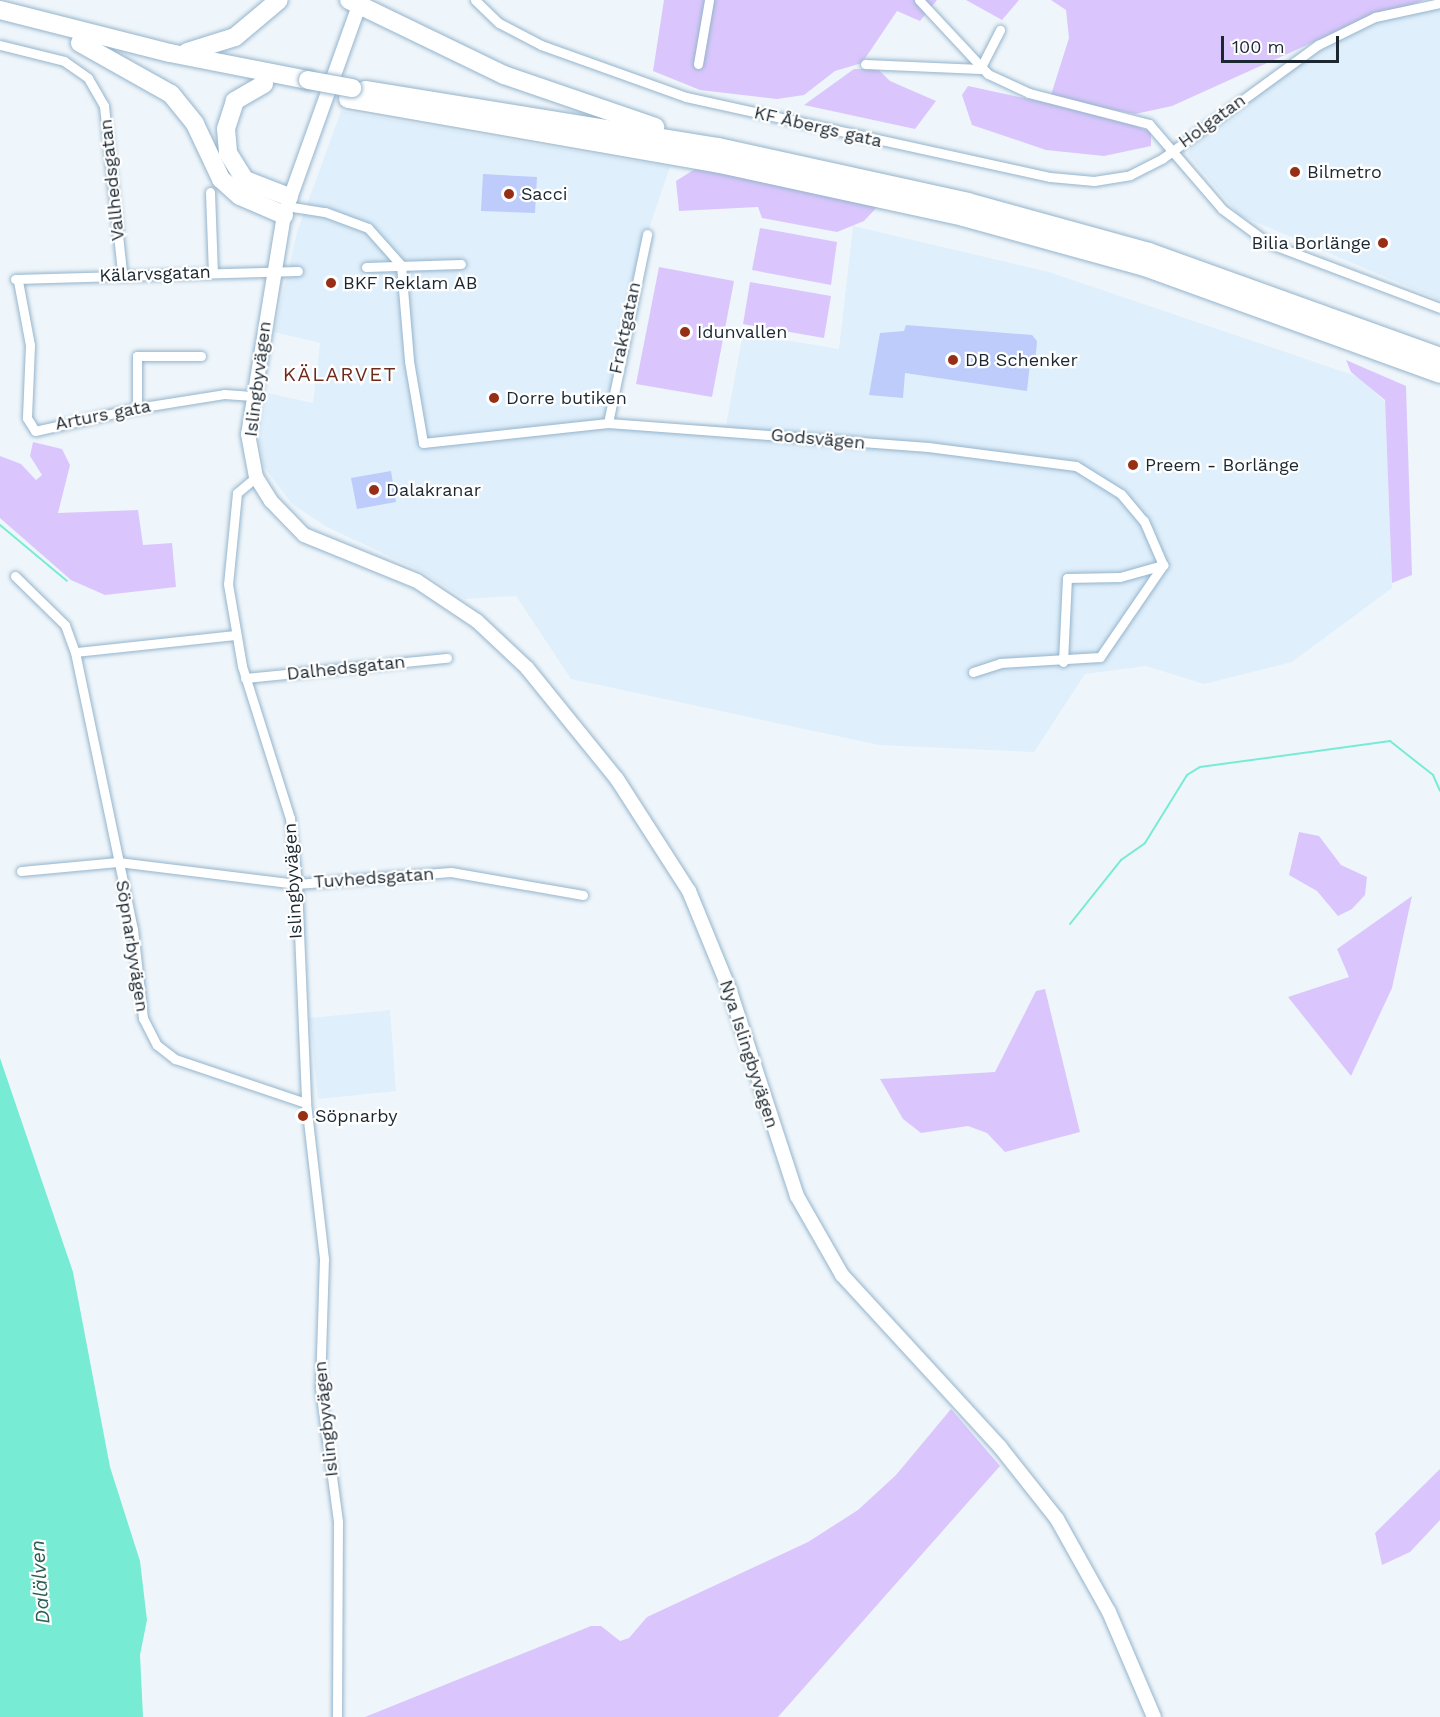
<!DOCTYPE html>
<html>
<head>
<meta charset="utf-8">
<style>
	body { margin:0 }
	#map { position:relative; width:1440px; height:1717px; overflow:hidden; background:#eff6fb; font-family:"Work Sans",sans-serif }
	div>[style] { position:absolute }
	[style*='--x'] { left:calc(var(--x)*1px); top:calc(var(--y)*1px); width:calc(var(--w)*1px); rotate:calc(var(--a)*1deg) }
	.built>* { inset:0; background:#dfeffb }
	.green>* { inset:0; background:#dac6fc }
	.water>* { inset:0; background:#78ebd4 }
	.stream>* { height:2px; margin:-1px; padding:0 1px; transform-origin:1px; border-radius:1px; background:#78ebd4 }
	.building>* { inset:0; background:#bdccfa }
	.roads { filter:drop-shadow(0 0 2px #95b4cc) drop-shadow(0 0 2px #95b4cc) }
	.street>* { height:9px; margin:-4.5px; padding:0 4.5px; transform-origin:4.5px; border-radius:4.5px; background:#fff }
	.secondary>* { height:14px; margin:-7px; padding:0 7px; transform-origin:7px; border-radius:7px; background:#fff }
	.highway>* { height:18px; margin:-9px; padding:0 9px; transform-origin:9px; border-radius:9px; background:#fff }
	.bridges { filter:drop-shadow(0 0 2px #95b4cc) drop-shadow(0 0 2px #95b4cc) }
	.highway-bridge>* { height:18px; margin:-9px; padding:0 9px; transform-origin:9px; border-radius:9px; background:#fff }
	.dots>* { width:16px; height:16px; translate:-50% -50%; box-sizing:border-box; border:3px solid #fff; border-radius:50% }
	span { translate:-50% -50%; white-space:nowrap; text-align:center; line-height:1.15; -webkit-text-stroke:4.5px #fff; paint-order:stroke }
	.street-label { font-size:18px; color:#1c2831 }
	.poi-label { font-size:18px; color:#1c2831 }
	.left { translate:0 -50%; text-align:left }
	.right { translate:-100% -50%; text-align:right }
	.neighbourhood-label { font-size:20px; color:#6e2b1c; letter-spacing:1.5px }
	.water-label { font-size:20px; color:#2e5f55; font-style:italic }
	.scale { position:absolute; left:1221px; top:36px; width:118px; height:27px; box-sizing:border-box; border:3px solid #1c2831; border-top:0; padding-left:8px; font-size:18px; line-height:21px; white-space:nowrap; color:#1c2831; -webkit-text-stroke:4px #fff; paint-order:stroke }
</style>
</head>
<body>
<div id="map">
	<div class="built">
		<div style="clip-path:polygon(1440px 6px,1440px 300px,1239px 215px,1188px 154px,1193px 143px,1316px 50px,1383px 17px)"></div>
		<div style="clip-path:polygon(341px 111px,670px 167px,639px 258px,608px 423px,726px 425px,743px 333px,839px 349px,853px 226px,1049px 272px,1359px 377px,1385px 402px,1392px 588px,1292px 662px,1204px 684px,1146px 666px,1085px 674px,1034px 752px,879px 745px,571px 679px,516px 596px,465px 599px,423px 572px,327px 527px,292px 504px,264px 467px,256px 426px,263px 392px,313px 403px,320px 343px,274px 332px,297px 232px)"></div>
		<div style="clip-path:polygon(390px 1010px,396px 1091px,318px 1099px,310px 1018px)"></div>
	</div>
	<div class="green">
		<div style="clip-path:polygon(664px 0,937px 0,920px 21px,897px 11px,862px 63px,835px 71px,804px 95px,777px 99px,700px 90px,653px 71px)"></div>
		<div style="clip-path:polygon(966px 0,1019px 0,1002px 20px)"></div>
		<div style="clip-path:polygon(1051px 0,1424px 0,1329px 35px,1172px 106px,1135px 114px,1050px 98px,1069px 38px,1066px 10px)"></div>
		<div style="clip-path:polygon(854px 69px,878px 69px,890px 81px,936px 101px,915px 129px,804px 105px)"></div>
		<div style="clip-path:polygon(968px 86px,1113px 117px,1151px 132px,1151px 146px,1104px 156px,1046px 150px,972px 125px,962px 95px)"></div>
		<div style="clip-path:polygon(695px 169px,772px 182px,878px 206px,864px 221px,837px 232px,762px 218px,758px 207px,679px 211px,676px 181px)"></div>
		<div style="clip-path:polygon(760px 228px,837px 242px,831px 285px,752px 270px)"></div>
		<div style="clip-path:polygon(659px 267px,734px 281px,712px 397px,636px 384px)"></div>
		<div style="clip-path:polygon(750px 282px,831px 296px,824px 338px,743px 324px)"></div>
		<div style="clip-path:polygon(1346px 360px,1406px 386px,1412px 575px,1392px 583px,1385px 400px,1351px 372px)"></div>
		<div style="clip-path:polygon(33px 442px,62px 449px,70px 465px,58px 513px,138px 510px,143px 545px,172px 543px,176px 587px,105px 595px,71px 580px,0 518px,0 456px,21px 464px,36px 480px,42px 475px,30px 456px)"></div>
		<div style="clip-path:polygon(1299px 832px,1319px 836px,1341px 865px,1367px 877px,1365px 895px,1352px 909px,1338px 916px,1317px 891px,1289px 875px)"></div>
		<div style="clip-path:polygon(1412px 896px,1392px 988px,1351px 1076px,1288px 997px,1349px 977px,1337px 949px)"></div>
		<div style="clip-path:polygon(1045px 989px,1080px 1132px,1005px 1152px,987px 1133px,968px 1126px,921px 1133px,903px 1119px,880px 1079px,995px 1072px,1036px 991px)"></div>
		<div style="clip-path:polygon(951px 1409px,1000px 1466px,778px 1717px,365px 1717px,591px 1626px,601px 1626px,620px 1641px,629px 1638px,647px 1617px,808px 1542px,858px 1510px,896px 1475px)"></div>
		<div style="clip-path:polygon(1440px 1469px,1440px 1520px,1410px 1552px,1382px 1565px,1375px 1533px)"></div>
	</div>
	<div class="water">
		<div style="clip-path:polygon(0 1058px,73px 1272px,110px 1467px,140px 1561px,147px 1620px,140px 1655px,143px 1717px,0 1717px)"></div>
	</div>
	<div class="stream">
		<div style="--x:0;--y:525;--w:87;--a:39.9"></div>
		<div style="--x:1070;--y:924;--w:82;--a:-51.4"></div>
		<div style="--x:1121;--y:860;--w:29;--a:-35"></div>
		<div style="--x:1145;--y:843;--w:80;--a:-58.3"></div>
		<div style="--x:1187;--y:775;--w:15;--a:-32"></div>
		<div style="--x:1200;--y:767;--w:192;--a:-7.8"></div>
		<div style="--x:1390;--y:741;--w:55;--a:38.3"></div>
		<div style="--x:1433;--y:775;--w:17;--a:66"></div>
	</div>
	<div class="building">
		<div style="clip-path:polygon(483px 174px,537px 177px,535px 213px,481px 211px)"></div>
		<div style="clip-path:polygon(906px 325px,1032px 335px,1037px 341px,1035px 364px,1030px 363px,1027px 391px,905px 373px,903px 398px,869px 395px,880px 333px,904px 331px)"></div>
		<div style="clip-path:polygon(391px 471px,396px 502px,357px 509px,351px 478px)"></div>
	</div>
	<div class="roads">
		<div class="street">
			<div style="--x:475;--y:0;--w:33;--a:44"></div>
			<div style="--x:499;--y:23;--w:47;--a:27.6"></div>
			<div style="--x:541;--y:45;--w:154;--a:19.7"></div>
			<div style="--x:686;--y:97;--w:373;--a:12.4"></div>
			<div style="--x:1050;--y:177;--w:44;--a:5.2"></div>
			<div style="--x:1094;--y:181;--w:36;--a:-9"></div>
			<div style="--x:1130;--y:175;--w:37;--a:-27"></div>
			<div style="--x:1163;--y:158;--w:192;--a:-36.1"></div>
			<div style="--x:1318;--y:45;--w:64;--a:-26.2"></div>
			<div style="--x:1375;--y:17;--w:66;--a:-12.2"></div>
			<div style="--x:919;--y:0;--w:101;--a:47"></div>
			<div style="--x:988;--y:74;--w:45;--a:24.9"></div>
			<div style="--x:1029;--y:93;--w:124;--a:14.5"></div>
			<div style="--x:1149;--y:124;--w:112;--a:49.3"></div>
			<div style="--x:1222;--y:209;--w:57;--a:36.5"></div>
			<div style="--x:1268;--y:243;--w:184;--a:20.7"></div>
			<div style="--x:0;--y:45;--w:66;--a:14"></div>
			<div style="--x:64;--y:61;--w:29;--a:35"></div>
			<div style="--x:88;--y:78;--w:32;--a:60"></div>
			<div style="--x:104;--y:106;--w:168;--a:83.8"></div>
			<div style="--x:698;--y:64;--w:65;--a:-80.2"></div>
			<div style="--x:865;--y:64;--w:115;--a:2.5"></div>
			<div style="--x:980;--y:69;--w:44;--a:-62.9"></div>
			<div style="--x:210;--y:192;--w:80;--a:87.9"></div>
			<div style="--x:286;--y:206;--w:39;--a:9"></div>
			<div style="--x:325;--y:212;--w:46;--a:20.4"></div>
			<div style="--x:368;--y:228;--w:50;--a:48.3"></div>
			<div style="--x:401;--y:265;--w:96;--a:85.2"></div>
			<div style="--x:409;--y:361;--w:83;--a:80.3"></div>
			<div style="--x:423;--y:443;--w:186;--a:-6.2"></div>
			<div style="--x:608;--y:423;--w:321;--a:4.3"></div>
			<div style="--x:928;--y:447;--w:149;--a:7.3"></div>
			<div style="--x:1076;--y:466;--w:53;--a:31.9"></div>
			<div style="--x:1121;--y:494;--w:35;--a:50"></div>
			<div style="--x:1144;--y:521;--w:48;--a:66.6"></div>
			<div style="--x:366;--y:267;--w:95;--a:-1.8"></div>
			<div style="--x:15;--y:279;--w:283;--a:-1.6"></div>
			<div style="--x:18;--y:281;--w:65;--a:79.4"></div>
			<div style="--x:30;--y:345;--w:73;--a:92.4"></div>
			<div style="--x:27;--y:418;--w:15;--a:58"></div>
			<div style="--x:35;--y:431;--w:105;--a:-12.7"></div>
			<div style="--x:137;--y:408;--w:88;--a:-9.1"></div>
			<div style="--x:224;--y:394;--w:29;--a:4"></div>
			<div style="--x:137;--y:408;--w:52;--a:-90"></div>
			<div style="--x:137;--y:356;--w:64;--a:0"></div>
			<div style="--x:608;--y:423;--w:193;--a:-78.3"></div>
			<div style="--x:256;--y:477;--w:25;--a:140"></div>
			<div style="--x:237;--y:493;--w:91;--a:95.6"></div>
			<div style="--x:228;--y:584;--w:83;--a:80.3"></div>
			<div style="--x:242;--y:666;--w:159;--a:72.5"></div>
			<div style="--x:290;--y:818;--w:66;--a:83.9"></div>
			<div style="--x:297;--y:884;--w:219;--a:87.6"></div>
			<div style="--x:306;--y:1103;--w:157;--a:83.4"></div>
			<div style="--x:324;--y:1259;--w:129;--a:91.8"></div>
			<div style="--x:320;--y:1388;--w:134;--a:82.3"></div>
			<div style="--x:338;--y:1521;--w:196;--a:90.3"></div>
			<div style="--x:15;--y:576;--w:70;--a:44.4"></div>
			<div style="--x:65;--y:625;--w:29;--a:70"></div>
			<div style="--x:235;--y:635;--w:161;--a:173.9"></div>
			<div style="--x:75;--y:652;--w:283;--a:78.2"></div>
			<div style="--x:133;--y:929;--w:90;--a:83.6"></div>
			<div style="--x:143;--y:1018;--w:30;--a:63"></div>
			<div style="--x:157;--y:1045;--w:23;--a:38"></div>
			<div style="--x:175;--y:1059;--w:138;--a:18.6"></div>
			<div style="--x:1063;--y:662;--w:84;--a:-87.3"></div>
			<div style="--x:1067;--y:578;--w:53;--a:-1.1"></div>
			<div style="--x:1120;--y:577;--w:45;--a:-15.6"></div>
			<div style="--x:973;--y:672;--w:28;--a:-18"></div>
			<div style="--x:1000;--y:663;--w:100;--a:-3.4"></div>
			<div style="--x:1100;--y:657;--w:112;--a:-55.6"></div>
			<div style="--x:245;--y:678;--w:203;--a:-5.7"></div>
			<div style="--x:21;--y:871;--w:97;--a:-5.3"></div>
			<div style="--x:118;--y:862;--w:180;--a:7"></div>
			<div style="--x:297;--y:884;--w:154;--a:-4.5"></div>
			<div style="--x:451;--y:872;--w:134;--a:9.9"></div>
		</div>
		<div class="secondary">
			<div style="--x:361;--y:0;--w:228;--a:109.7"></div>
			<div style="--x:284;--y:215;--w:222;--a:99.3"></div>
			<div style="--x:248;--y:434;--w:44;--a:79.5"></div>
			<div style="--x:256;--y:477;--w:28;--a:58"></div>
			<div style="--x:271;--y:501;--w:47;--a:45.9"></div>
			<div style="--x:304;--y:535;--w:122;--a:22.2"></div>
			<div style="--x:417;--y:581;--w:72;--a:33.7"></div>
			<div style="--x:477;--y:621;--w:69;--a:43.2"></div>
			<div style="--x:527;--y:668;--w:143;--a:51"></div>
			<div style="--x:617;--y:779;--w:133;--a:57.3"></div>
			<div style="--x:689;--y:891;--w:108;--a:67.7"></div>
			<div style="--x:730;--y:991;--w:216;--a:71.9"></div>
			<div style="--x:797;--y:1196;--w:91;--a:60.3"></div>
			<div style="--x:842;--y:1275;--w:234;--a:47.4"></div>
			<div style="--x:1000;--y:1447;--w:92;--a:51.6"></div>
			<div style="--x:1057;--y:1519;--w:107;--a:60.8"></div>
			<div style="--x:1109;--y:1612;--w:114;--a:66.8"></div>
		</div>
		<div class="highway">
			<div style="--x:349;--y:0;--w:172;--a:25.8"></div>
			<div style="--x:504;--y:75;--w:160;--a:19"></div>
			<div style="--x:0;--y:10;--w:175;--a:14.2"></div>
			<div style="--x:170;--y:53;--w:141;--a:11.1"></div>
			<div style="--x:80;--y:43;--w:104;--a:29.3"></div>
			<div style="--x:171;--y:94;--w:38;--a:51"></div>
			<div style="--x:195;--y:124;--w:61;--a:64.7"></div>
			<div style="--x:221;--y:179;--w:25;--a:42"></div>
			<div style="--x:240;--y:196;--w:48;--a:23.4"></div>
			<div style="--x:187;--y:52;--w:50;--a:-17.4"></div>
			<div style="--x:235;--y:37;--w:57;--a:-40.1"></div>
			<div style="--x:264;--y:84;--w:34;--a:150"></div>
			<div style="--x:235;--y:101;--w:29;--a:108"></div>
			<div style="--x:226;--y:129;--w:24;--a:85"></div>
			<div style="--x:228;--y:153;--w:32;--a:58"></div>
			<div style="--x:245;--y:180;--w:47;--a:21.1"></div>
			<div style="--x:365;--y:90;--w:358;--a:9.2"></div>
			<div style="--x:718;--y:147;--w:256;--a:12.4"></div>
			<div style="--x:968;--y:202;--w:188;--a:15.4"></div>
			<div style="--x:1149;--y:252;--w:309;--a:19.8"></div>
			<div style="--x:348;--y:99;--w:374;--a:9.9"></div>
			<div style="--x:716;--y:163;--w:253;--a:12.3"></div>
			<div style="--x:963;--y:217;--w:189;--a:15.4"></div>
			<div style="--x:1145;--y:267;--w:314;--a:19.9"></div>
		</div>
	</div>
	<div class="bridges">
		<div class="highway-bridge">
			<div style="--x:308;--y:80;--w:45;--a:10.3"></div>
		</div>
	</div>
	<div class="dots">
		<div style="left:1295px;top:172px;background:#972f17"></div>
		<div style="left:509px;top:194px;background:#972f17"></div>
		<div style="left:1383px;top:243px;background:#972f17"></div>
		<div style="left:331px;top:283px;background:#972f17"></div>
		<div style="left:685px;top:332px;background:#972f17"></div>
		<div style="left:953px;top:360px;background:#972f17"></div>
		<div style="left:494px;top:398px;background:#972f17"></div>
		<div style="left:1133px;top:465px;background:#972f17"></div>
		<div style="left:374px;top:490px;background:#972f17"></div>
		<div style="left:303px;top:1116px;background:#972f17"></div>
	</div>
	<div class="street-label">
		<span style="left:1212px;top:121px;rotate:-36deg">Holgatan</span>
		<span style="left:818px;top:127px;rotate:13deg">KF Åbergs gata</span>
		<span style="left:112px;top:180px;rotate:-96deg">Vallhedsgatan</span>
		<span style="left:155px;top:274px;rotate:-2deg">Kälarvsgatan</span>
		<span style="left:625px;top:328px;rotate:-78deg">Fraktgatan</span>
		<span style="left:258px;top:379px;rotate:-83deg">Islingbyvägen</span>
		<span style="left:103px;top:415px;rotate:-11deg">Arturs gata</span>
		<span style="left:818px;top:439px;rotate:5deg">Godsvägen</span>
		<span style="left:346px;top:668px;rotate:-6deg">Dalhedsgatan</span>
		<span style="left:374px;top:878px;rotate:-4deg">Tuvhedsgatan</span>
		<span style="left:293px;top:881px;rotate:-93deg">Islingbyvägen</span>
		<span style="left:132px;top:946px;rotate:81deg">Söpnarbyvägen</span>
		<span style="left:749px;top:1054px;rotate:72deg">Nya Islingbyvägen</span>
		<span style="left:326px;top:1419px;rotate:-96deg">Islingbyvägen</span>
	</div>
	<div class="poi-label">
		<span class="left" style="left:1307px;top:172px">Bilmetro</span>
		<span class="left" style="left:521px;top:194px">Sacci</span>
		<span class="right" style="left:1371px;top:243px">Bilia Borlänge</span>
		<span class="left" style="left:343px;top:283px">BKF Reklam AB</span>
		<span class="left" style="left:697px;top:332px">Idunvallen</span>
		<span class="left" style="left:965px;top:360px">DB Schenker</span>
		<span class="left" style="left:506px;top:398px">Dorre butiken</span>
		<span class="left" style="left:1145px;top:465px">Preem - Borlänge</span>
		<span class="left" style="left:386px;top:490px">Dalakranar</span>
		<span class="left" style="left:315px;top:1116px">Söpnarby</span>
	</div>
	<div class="neighbourhood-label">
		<span style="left:340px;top:374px">KÄLARVET</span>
	</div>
	<div class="water-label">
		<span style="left:40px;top:1582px;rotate:-94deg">Dalälven</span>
	</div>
	<div class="scale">100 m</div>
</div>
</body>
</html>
